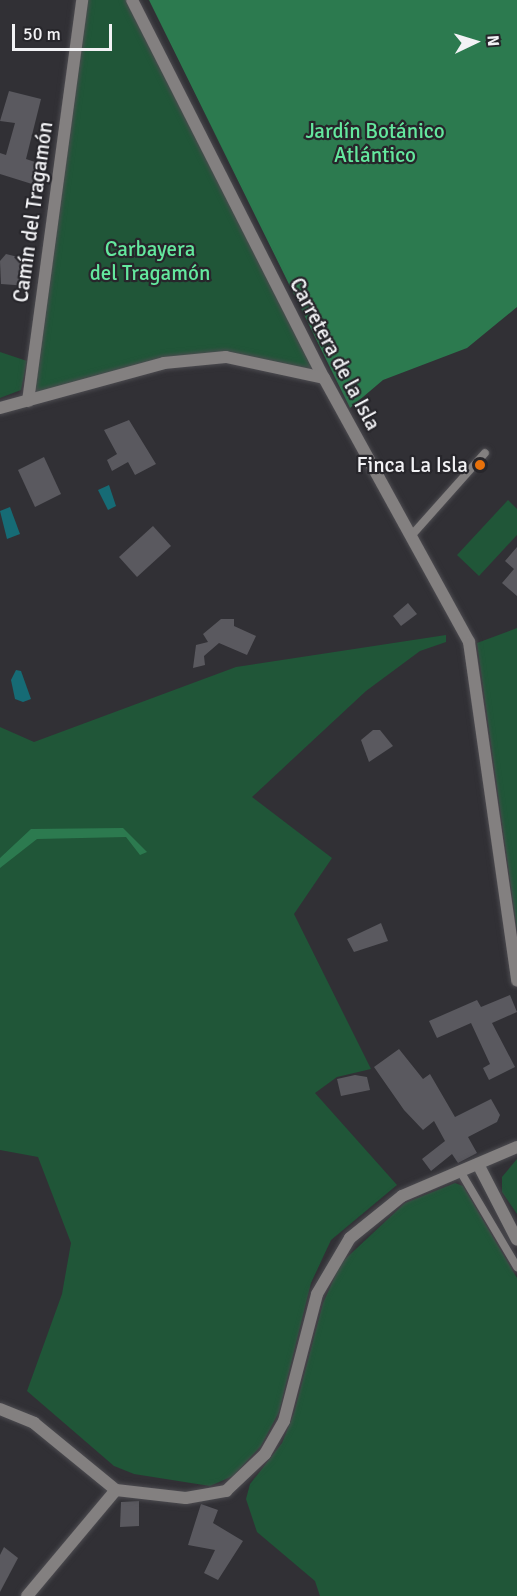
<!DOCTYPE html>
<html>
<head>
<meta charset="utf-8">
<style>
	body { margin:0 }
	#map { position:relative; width:517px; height:1596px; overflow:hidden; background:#313035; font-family:Signika,sans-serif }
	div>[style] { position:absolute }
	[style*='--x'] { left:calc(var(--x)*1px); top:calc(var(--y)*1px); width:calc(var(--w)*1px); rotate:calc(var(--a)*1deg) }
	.green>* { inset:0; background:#205638 }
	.forest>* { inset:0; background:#2c7a4f }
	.water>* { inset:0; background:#166b75 }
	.building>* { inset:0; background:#5a595f }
	.roads { filter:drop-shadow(0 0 2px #4c4b50) drop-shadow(0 0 2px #4c4b50) }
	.service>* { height:8px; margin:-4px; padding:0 4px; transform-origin:4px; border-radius:4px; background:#838080 }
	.minor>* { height:12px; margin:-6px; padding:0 6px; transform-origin:6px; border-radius:6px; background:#838080 }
	.dots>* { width:16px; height:16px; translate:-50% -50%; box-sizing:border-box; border:3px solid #27262b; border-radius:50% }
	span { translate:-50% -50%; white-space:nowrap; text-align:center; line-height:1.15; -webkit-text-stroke:4.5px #27262b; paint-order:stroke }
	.park-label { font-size:21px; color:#64e89e }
	.street-label { font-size:21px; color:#f2f2f5 }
	.poi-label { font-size:21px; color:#f2f2f5 }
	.right { translate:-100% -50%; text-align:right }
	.north { position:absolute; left:445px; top:12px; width:60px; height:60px; -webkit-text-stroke:4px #27262b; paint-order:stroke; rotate:86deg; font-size:16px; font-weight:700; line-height:24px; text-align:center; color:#f2f2f5 }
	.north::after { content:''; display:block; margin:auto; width:21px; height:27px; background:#f2f2f5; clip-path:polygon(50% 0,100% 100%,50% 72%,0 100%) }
	.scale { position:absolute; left:12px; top:24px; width:100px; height:27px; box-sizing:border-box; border:3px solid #f2f2f5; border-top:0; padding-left:8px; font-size:18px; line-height:21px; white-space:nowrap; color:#f2f2f5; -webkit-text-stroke:4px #27262b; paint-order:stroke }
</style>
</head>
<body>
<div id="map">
	<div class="green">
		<div style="clip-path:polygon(82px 0,132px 0,324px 378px,253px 358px,164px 363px,28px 401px)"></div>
		<div style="clip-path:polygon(0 352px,27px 361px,21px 390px,0 398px)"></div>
		<div style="clip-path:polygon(508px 500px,517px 509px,517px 535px,479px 576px,457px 555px)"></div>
		<div style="clip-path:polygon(517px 628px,517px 930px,477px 643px)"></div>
		<div style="clip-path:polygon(446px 635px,446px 642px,420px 651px,366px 691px,252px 797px,332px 858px,294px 914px,371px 1069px,337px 1077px,315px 1093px,397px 1185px,331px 1240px,311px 1283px,279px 1412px,261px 1446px,233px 1476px,210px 1486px,134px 1474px,114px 1466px,27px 1391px,62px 1294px,71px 1243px,38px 1157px,0 1150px,0 727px,34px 742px,236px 667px)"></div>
		<div style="clip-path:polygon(517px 1159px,517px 1214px,502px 1192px,502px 1177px)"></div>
		<div style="clip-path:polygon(455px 1183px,463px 1186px,517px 1278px,517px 1596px,320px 1596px,315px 1581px,257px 1532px,246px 1499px,250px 1484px,282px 1443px,294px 1413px,323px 1303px,341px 1263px,405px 1203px)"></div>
	</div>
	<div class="forest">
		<div style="clip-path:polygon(149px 0,517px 0,517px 307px,467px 348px,383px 380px,350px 408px)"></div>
		<div style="clip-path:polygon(123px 828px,147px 852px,140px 855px,126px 837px,37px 839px,0 868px,0 858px,31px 829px)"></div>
	</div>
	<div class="water">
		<div style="clip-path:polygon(109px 485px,116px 506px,108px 510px,98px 490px)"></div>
		<div style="clip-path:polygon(10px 507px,20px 534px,7px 539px,0 511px)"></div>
		<div style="clip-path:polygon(16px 670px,21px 671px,31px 699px,23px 702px,15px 699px,11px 680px)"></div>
	</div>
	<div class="building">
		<div style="clip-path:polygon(9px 91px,41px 99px,26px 159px,38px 163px,32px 184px,0 174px,0 153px,6px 155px,15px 123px,0 121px)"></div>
		<div style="clip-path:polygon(6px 254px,34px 261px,28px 286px,1px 284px,0 261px)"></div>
		<div style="clip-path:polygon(129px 420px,156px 464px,135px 475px,128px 462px,112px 471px,107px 460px,117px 454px,104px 430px)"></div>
		<div style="clip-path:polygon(44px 457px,61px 494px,35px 507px,18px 470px)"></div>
		<div style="clip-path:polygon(153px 526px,171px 546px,137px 577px,119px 557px)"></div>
		<div style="clip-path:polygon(517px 547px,517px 596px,502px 583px,514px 569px,505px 561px)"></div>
		<div style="clip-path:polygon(408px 603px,417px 614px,401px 626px,393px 616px)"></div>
		<div style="clip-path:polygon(221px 619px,234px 619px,234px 626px,256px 636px,247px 655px,219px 643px,204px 656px,205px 665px,193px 668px,196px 645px,208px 642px,203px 634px)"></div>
		<div style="clip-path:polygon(373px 730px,380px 730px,393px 746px,369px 762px,361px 740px)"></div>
		<div style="clip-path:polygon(381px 923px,388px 941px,354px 952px,347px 939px)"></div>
		<div style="clip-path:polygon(510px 995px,517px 1012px,492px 1023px,515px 1067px,489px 1080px,483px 1068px,490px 1064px,471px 1023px,437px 1038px,429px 1021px,477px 1000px,481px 1007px)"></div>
		<div style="clip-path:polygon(399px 1049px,423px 1079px,430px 1074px,455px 1117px,491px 1099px,500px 1115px,497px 1122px,468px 1137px,477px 1153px,458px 1163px,452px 1154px,431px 1171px,422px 1159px,445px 1141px,434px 1121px,423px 1130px,404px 1110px,374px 1067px)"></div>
		<div style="clip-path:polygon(355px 1075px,367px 1077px,370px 1090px,341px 1096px,337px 1079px)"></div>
		<div style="clip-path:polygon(139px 1501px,139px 1526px,120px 1527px,121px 1502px)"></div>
		<div style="clip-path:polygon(201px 1504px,218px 1510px,213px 1523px,243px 1541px,218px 1580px,204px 1573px,215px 1550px,188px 1545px)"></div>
		<div style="clip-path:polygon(4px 1547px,18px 1558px,0 1592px,0 1555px)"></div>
	</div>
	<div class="roads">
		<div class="service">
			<div style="--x:411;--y:536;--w:111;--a:-48.3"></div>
			<div style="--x:460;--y:1171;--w:112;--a:59.3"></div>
		</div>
		<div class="minor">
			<div style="--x:132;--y:0;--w:424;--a:63.1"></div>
			<div style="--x:324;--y:378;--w:301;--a:61.2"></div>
			<div style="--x:469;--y:642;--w:342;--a:81.9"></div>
			<div style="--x:28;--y:401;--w:405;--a:-82.3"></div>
			<div style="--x:0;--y:408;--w:170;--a:-15.3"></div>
			<div style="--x:164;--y:363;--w:62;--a:-5.5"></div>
			<div style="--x:226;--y:357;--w:100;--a:12.1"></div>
			<div style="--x:478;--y:1164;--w:85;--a:62.8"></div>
			<div style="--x:0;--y:1409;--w:37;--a:22"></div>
			<div style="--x:34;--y:1423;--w:106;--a:39.3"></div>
			<div style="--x:116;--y:1490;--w:70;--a:6.5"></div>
			<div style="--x:186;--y:1498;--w:41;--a:-9.9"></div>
			<div style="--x:226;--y:1491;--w:54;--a:-43.5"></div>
			<div style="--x:265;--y:1454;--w:38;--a:-60"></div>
			<div style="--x:284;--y:1421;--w:131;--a:-75.4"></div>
			<div style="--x:317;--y:1294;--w:65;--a:-59.5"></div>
			<div style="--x:350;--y:1238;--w:67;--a:-38.9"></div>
			<div style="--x:402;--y:1196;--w:125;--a:-23.1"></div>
			<div style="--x:27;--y:1596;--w:138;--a:-50"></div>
		</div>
	</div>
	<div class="dots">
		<div style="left:480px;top:465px;background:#e8710a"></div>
	</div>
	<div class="park-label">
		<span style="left:375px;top:143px">Jardín Botánico<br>Atlántico</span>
		<span style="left:150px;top:261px">Carbayera<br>del Tragamón</span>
	</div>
	<div class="street-label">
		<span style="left:33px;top:212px;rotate:-82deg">Camín del Tragamón</span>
		<span style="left:335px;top:354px;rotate:62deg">Carretera de la Isla</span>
	</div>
	<div class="poi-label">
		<span class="right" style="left:468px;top:465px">Finca La Isla</span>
	</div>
	<div class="north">N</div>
	<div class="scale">50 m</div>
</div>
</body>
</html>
